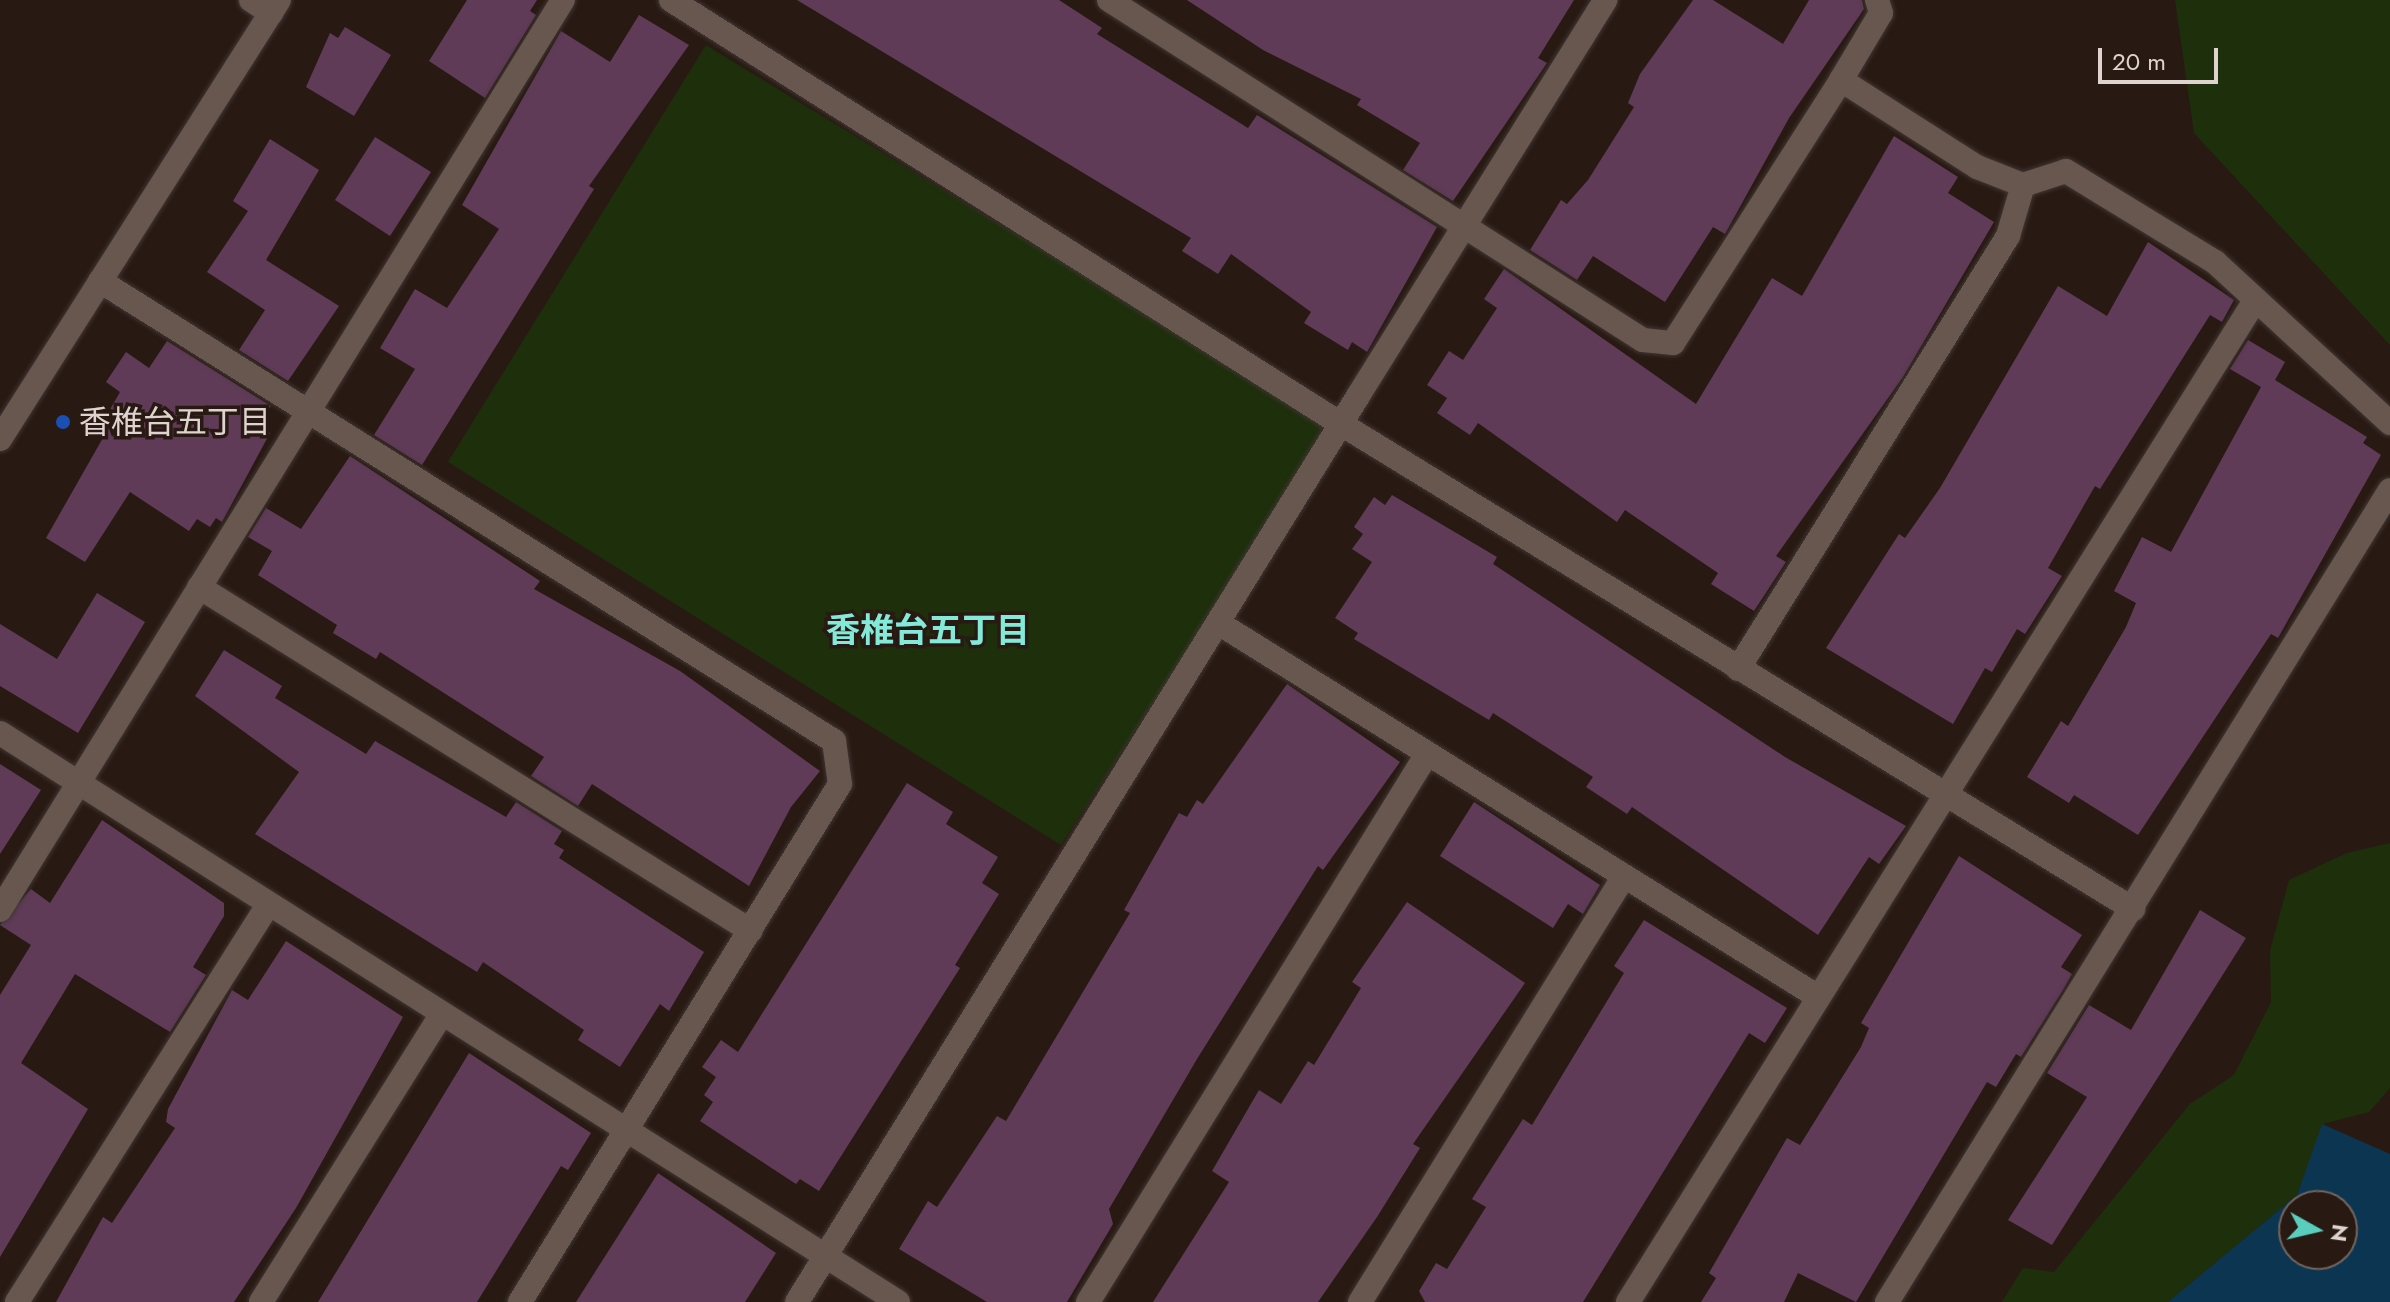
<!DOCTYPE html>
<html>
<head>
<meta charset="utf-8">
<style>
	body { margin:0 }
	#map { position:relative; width:2390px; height:1302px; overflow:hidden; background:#281a13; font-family:Jost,"Noto Sans JP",sans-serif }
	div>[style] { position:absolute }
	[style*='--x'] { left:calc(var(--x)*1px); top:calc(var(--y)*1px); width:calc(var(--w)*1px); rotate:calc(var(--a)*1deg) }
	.green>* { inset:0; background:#1e2f0c }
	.water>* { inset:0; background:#0c3551 }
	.building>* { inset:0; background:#5f3b58 }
	.roads { filter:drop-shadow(0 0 2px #413633) drop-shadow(0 0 2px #413633) }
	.minor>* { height:24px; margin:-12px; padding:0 12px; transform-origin:12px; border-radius:12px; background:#68574f }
	.tertiary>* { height:24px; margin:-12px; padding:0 12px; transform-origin:12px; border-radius:12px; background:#68574f }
	.dots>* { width:22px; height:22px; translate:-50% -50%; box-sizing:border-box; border:4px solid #281a13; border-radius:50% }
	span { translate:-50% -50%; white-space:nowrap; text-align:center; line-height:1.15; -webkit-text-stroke:7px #281a13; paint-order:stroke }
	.poi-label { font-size:32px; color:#ded3cf }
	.left { translate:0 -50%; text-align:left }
	.neighbourhood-label { font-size:34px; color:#83ead9; font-weight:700 }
	.north { position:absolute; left:2278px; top:1190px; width:80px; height:80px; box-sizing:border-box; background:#281a13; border:2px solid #71645e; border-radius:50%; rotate:98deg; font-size:22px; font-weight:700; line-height:32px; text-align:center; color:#ded3cf }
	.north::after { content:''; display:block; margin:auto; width:28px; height:36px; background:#5acebc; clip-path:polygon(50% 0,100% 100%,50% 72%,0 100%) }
	.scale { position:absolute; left:2098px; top:48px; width:120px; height:36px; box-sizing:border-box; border:4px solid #ded3cf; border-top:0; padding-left:10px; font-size:24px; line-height:28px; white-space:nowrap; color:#ded3cf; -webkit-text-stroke:6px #281a13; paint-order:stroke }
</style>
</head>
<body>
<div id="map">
	<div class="green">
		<div style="clip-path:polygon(2175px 0,2390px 0,2390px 345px,2194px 133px)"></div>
		<div style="clip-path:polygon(706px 45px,1322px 421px,1320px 446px,1061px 845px,448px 462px)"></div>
		<div style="clip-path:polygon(2390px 843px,2390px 1088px,2369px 1112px,2323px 1124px,2297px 1195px,2168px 1302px,2002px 1302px,2023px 1268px,2054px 1272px,2190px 1104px,2234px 1075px,2271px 1002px,2270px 951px,2289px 880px,2347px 853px)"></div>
	</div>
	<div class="water">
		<div style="clip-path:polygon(evenodd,2322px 1124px,2390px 1154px,2390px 1302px,2168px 1302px,2297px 1195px,2322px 1124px,2294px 1206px,2342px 1206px,2342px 1254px,2294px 1254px,2294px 1206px)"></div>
	</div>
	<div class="building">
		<div style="clip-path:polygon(467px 0,537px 0,530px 11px,536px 15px,485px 98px,429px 61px)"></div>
		<div style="clip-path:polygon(797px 0,1059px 0,1102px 28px,1097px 34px,1248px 128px,1257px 115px,1437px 227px,1367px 352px,1352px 342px,1348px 350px,1304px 323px,1311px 312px,1231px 254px,1218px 274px,1182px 251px,1191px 238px)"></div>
		<div style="clip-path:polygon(1187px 0,1574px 0,1538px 58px,1547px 63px,1453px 201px,1403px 170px,1420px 143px,1357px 105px,1361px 99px,1263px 50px)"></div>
		<div style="clip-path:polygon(1693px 0,1713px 0,1783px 44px,1809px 0,1862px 0,1864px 9px,1789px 118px,1725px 234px,1713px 227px,1665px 302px,1593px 256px,1577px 280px,1530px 250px,1561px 200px,1567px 204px,1588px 180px,1634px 107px,1628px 103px,1640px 74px)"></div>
		<div style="clip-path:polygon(639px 15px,689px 45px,589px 186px,594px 189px,422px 465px,374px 435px,415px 369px,380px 348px,415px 289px,447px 308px,499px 229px,462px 205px,561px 31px,610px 62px)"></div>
		<div style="clip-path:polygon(345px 27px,391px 55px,354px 116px,306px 87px,330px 33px,338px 38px)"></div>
		<div style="clip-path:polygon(1894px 136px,1958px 177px,1948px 193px,1994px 222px,1903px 377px,1776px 556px,1786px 562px,1754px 611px,1711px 584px,1718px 573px,1625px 510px,1617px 522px,1478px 423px,1470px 435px,1437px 413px,1447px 398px,1427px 385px,1449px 351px,1463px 360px,1497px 308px,1484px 299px,1504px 269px,1696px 404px,1772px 278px,1802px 296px)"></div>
		<div style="clip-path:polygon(375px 137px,431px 172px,390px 236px,335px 200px)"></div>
		<div style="clip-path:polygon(270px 139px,319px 170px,266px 260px,339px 306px,288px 381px,239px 350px,265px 310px,207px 272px,248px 211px,233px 201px)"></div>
		<div style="clip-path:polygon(2148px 242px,2234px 300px,2222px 322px,2210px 315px,2100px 489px,2095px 486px,2048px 568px,2062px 576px,2025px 634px,2017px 629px,1992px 672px,1985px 668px,1953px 724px,1826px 648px,1899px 534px,1905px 538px,1940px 488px,2058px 286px,2107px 316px)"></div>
		<div style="clip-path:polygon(2248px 340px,2285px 362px,2275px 380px,2367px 437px,2363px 443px,2381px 455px,2278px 638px,2271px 634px,2138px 835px,2074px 795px,2069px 803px,2027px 777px,2061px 721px,2068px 726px,2126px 627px,2136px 603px,2114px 591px,2142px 537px,2171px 552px,2261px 387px,2230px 369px)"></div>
		<div style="clip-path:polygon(167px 341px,271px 406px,258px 425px,270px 433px,222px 522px,216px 518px,210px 527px,197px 519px,189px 531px,130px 492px,85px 562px,46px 538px,108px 429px,101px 425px,120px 392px,106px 382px,126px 352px,149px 368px)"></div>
		<div style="clip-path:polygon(350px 456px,540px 581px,534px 589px,680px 671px,820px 771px,791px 807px,749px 886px,592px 784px,578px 806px,531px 776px,544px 757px,380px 652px,376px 659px,333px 633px,337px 625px,258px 575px,272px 551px,248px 537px,266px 508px,301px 529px)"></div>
		<div style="clip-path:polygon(1392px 495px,1497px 557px,1493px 564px,1785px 757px,1906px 826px,1879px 864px,1869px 857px,1818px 935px,1632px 807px,1627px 814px,1586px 787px,1593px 777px,1493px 713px,1489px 720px,1354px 639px,1358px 633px,1335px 618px,1372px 562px,1352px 549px,1363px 534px,1354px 527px,1374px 497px,1385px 505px)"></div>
		<div style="clip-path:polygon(97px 593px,145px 622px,78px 733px,0 686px,0 624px,57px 659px)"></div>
		<div style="clip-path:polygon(224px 650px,282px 686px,275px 698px,366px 754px,375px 741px,506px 817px,516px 802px,562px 831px,554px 844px,564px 850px,559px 858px,704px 952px,669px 1011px,660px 1004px,620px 1067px,578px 1040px,584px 1030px,483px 962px,477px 972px,255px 834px,299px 772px,195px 696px)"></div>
		<div style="clip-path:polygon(1287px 684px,1400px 762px,1323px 870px,1318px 866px,1197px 1059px,1109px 1209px,1113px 1224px,1067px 1302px,987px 1302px,899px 1249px,928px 1201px,937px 1207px,997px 1116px,1006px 1121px,1130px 913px,1124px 910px,1179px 813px,1187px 817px,1197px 800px,1203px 804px)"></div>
		<div style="clip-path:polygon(0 764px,41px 790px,0 854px)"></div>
		<div style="clip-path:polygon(907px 783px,953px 812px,946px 824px,998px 857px,982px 883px,999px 894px,955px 965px,960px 968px,819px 1191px,800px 1179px,796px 1184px,700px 1121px,713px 1102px,704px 1095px,716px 1077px,702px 1067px,721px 1040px,738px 1052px)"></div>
		<div style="clip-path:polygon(1474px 802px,1600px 885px,1583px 914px,1568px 904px,1553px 928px,1440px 856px)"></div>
		<div style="clip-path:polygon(102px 820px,224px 903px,224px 916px,193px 967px,206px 975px,170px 1032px,75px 974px,21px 1063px,88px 1109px,0 1257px,0 995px,31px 945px,0 925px,31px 889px,50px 903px)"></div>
		<div style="clip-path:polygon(1959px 856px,2082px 935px,2061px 967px,2072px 974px,2063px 990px,2021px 1057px,2016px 1054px,1996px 1087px,1987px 1082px,1856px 1302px,1798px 1273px,1784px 1302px,1701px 1302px,1716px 1278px,1709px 1273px,1787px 1138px,1800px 1145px,1861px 1047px,1869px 1028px,1861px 1023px)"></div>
		<div style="clip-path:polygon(1407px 902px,1525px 983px,1413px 1144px,1420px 1148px,1377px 1217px,1318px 1302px,1153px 1302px,1229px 1182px,1212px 1171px,1259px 1090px,1281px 1104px,1308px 1061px,1314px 1065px,1361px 988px,1352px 982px)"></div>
		<div style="clip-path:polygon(2200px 910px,2246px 938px,2052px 1245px,2008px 1220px,2087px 1097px,2047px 1073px,2089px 1005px,2131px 1030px)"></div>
		<div style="clip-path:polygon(1644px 920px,1787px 1008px,1765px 1043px,1749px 1033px,1583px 1302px,1425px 1302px,1419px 1291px,1436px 1263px,1447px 1269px,1486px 1207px,1472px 1199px,1523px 1119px,1532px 1125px,1624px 973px,1614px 966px)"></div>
		<div style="clip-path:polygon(286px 941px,403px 1017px,296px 1208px,234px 1302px,56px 1302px,103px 1217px,112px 1223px,175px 1128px,166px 1122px,168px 1109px,232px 990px,248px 1000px)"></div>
		<div style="clip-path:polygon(469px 1053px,591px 1133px,568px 1170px,561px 1166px,477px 1302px,318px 1302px)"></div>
		<div style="clip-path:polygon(658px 1173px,776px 1253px,745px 1302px,576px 1302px)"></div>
	</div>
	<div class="roads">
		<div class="minor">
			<div style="--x:251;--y:0;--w:24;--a:33"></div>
			<div style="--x:1109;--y:0;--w:633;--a:32.49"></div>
			<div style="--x:1643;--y:340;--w:30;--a:6"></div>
			<div style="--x:1673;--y:343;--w:312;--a:-57.4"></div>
			<div style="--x:1841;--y:80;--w:78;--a:-59.2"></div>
			<div style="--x:1881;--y:13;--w:14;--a:-107"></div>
			<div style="--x:1841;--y:80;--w:161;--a:32.6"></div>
			<div style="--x:1977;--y:167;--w:49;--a:21.4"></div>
			<div style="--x:2023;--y:185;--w:45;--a:-18"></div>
			<div style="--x:2066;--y:171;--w:175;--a:31.4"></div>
			<div style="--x:2215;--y:262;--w:238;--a:42.6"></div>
			<div style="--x:100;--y:281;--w:866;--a:32.08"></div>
			<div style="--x:834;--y:741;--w:43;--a:82.1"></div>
			<div style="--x:840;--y:784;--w:609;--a:121.71"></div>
			<div style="--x:1358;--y:396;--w:467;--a:-58"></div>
			<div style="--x:199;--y:587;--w:650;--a:31.93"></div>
			<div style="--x:1220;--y:624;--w:701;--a:31.94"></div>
			<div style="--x:1738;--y:669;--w:510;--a:-58.05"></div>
			<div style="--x:2008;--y:236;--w:53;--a:-73.6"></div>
			<div style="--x:0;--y:733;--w:1063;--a:32.36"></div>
			<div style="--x:0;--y:910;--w:1070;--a:-58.26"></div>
			<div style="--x:17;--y:1302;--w:470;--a:-57.7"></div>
			<div style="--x:261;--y:1302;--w:337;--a:-57.9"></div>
			<div style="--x:1088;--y:1302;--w:644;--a:-58.26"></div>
			<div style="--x:1360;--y:1302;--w:500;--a:-58.2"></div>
			<div style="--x:1628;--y:1302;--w:1180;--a:-57.95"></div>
			<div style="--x:1887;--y:1302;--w:955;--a:-58.22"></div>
		</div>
		<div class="tertiary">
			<div style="--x:671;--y:0;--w:793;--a:32.33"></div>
			<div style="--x:1341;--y:424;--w:929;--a:31.48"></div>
			<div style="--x:0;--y:439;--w:520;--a:-57.56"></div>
			<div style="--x:797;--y:1302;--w:1066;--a:-58.23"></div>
		</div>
	</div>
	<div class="dots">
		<div style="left:63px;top:422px;background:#1a4fb4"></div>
	</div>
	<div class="poi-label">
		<span class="left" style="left:79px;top:422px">香椎台五丁目</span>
	</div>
	<div class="neighbourhood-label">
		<span style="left:928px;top:631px">香椎台五丁目</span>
	</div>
	<div class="north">N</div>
	<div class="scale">20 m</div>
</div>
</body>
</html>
